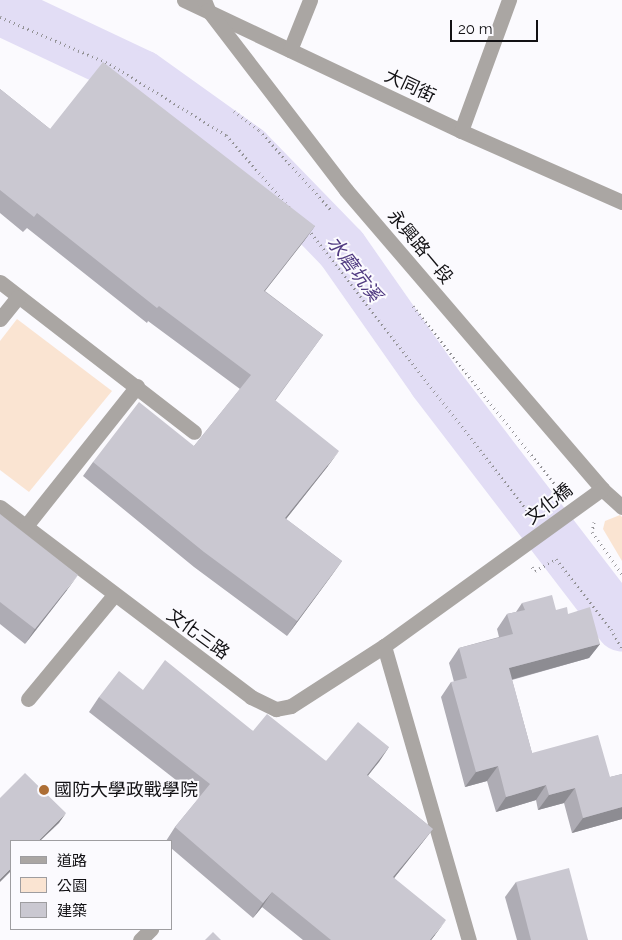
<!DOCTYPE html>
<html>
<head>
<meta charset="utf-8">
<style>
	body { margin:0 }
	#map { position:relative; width:622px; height:940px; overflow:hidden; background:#fbfafe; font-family:Raleway,"Noto Sans TC",sans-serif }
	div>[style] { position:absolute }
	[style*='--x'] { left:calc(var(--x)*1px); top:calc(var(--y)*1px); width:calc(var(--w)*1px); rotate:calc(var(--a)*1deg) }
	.green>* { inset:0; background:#fae4d2 }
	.river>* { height:52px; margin:-26px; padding:0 26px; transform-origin:26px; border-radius:26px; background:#e2ddf5 }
	.path>* { height:3px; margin-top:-1.5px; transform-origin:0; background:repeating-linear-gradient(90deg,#949397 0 1px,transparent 0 5px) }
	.minor>* { height:15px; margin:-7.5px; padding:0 7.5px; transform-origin:7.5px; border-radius:7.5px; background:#aaa6a3 }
	.wall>* { inset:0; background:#aeacb4 }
	.shaded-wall>* { inset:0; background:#8d8c92 }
	.building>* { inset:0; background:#cac8d1 }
	.dots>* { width:14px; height:14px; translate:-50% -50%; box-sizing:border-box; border:2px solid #fbfafe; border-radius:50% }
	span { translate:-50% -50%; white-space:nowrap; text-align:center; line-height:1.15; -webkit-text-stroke:4px #fbfafe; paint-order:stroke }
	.street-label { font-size:18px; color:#121114 }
	.poi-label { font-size:18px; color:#121114 }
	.left { translate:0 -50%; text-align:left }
	.water-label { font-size:19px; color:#503a81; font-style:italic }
	.legend { position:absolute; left:10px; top:840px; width:162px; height:90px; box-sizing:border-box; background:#fbfafe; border:1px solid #9e9da0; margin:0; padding:6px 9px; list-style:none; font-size:15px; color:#121114 }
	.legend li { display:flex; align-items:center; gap:10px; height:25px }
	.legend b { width:25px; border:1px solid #9e9da0 }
	.scale { position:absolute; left:450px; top:20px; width:88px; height:22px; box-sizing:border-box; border:2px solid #121114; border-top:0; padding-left:6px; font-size:15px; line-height:18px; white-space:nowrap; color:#121114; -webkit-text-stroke:4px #fbfafe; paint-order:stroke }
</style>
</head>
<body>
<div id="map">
	<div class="green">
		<div style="clip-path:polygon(17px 319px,112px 391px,29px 492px,0 470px,0 341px)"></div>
		<div style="clip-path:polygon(620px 515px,622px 517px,622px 561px,603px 529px,605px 521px)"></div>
	</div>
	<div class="river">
		<div style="--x:0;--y:9;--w:157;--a:25.3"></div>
		<div style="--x:142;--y:76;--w:129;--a:35.5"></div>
		<div style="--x:247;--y:151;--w:136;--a:45.9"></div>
		<div style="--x:342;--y:249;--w:162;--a:55"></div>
		<div style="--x:435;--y:382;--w:307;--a:52.5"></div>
	</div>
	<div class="path">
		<div style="--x:0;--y:17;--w:120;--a:23.1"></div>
		<div style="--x:110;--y:64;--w:136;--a:31.5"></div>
		<div style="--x:226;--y:135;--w:96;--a:48.8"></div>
		<div style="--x:234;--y:111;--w:31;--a:37"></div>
		<div style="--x:259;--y:130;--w:108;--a:48"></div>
		<div style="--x:308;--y:229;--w:361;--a:52.1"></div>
		<div style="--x:413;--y:306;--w:230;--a:51.5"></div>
		<div style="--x:556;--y:486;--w:9;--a:13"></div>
		<div style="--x:594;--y:522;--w:10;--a:101"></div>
		<div style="--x:592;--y:532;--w:52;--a:54.5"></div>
		<div style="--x:532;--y:567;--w:5;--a:53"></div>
		<div style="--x:535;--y:571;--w:24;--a:-30"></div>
		<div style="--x:556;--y:559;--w:89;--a:51.8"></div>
		<div style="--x:611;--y:629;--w:23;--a:61"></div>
	</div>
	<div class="minor">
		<div style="--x:184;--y:0;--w:306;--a:25.3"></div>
		<div style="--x:461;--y:131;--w:176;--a:23.8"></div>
		<div style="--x:204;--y:0;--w:11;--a:68"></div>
		<div style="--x:208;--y:10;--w:227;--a:52.5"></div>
		<div style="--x:346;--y:190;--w:394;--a:49.4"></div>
		<div style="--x:602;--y:489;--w:27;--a:42"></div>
		<div style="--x:290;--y:50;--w:54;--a:-68.2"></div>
		<div style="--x:461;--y:131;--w:140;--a:-69.9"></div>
		<div style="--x:0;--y:282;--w:245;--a:37.7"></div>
		<div style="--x:0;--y:319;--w:28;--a:-51"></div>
		<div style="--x:0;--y:507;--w:315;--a:37.1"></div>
		<div style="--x:251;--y:697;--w:28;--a:26"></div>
		<div style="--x:276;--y:709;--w:15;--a:-11"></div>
		<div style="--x:291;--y:706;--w:111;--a:-32.8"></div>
		<div style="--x:384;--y:646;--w:269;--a:-35.8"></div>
		<div style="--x:25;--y:527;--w:180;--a:-51.5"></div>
		<div style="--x:384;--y:646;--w:306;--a:73.9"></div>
		<div style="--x:28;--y:699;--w:135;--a:-50.4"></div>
		<div style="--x:140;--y:940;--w:16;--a:-45"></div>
	</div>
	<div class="wall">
		<div style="clip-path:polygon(0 89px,50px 129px,315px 226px,304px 241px,265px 291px,323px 335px,275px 401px,328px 466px,286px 519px,342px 561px,287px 636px,194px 567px,83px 476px,93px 462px,194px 446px,240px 389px,148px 321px,147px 323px,27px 228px,23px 232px,0 213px)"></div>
		<div style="clip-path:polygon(0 514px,67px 590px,25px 644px,0 624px)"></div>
		<div style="clip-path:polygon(522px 603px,568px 614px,600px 644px,589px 658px,512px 680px,532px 753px,610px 777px,622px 774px,622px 819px,572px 833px,564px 803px,538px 810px,536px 800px,496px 812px,487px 781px,465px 787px,441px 697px,451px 682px,454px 682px,449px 663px,459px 648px,499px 637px,497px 629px,507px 614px,516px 612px)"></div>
		<div style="clip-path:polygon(143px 690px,253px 731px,326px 761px,389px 747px,368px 776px,433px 829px,422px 843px,394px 878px,435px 935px,431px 940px,303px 940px,262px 907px,253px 918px,171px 848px,171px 841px,166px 841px,175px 827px,199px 798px,89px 712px,99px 697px)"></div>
		<div style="clip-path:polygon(516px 882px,588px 940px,517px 940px,505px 897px)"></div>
	</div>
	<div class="shaded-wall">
		<div style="clip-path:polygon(315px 226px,304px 241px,253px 306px,264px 291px)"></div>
		<div style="clip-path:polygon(339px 451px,328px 466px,275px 533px,285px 518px)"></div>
		<div style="clip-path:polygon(342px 561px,332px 575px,287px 636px,297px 621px)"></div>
		<div style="clip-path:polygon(78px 575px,67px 590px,25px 644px,35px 629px)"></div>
		<div style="clip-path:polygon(600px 644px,589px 658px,499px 683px,509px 668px)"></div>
		<div style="clip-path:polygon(389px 747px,379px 762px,356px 790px,367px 775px)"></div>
		<div style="clip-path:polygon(498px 766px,487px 781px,465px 787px,476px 772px)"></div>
		<div style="clip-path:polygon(546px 785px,536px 800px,496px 812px,506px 797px)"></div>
		<div style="clip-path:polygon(575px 788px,564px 803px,538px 810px,549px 795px)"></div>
		<div style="clip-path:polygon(622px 807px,622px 819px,572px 833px,583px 818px)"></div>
		<div style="clip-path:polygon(66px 813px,59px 823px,40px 841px,38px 841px)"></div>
		<div style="clip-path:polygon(433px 829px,422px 843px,383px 892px,393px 877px)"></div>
		<div style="clip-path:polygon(11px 868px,11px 871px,0 882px,0 879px)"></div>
		<div style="clip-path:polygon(272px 892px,262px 907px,253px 918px,263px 903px)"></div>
		<div style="clip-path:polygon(446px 920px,435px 935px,431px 940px,430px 940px)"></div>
	</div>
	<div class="building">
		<div style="clip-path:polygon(103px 62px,315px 226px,264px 291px,323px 335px,275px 400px,339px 451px,285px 518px,342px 561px,297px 621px,204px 552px,93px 462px,139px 402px,194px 446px,251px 375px,159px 306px,157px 308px,37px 213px,34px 217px,0 190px,0 89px,50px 129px)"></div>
		<div style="clip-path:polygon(0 514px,78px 575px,35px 629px,0 602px)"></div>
		<div style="clip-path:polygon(552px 595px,556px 610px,567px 607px,568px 614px,590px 607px,600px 644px,509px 668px,532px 753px,598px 735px,610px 777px,622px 774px,622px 807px,583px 818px,575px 788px,549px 795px,546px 785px,506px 797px,498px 766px,476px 772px,451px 682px,467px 678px,459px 648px,513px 634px,507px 614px,525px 610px,522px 603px)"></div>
		<div style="clip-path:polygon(165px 660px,253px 731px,267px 714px,326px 761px,358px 722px,389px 747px,367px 775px,433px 829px,393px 877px,446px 920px,430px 940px,331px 940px,272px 892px,263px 903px,175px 827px,210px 784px,99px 697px,119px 671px,143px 690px)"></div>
		<div style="clip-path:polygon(25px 773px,66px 813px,38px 841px,11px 841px,11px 868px,0 879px,0 798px)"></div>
		<div style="clip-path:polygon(569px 868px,588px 940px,531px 940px,516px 882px)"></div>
		<div style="clip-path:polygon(213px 932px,221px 940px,205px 940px)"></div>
	</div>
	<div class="dots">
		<div style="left:44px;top:790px;background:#ad6e35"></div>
	</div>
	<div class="street-label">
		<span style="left:410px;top:86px;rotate:25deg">大同街</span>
		<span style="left:420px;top:247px;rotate:50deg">永興路一段</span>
		<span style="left:549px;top:504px;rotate:-38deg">文化橋</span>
		<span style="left:198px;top:634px;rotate:36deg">文化三路</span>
	</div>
	<div class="poi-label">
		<span class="left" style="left:54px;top:790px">國防大學政戰學院</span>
	</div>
	<div class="water-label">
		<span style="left:354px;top:269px;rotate:53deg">水磨坑溪</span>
	</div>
	<ul class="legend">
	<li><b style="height:6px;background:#aaa6a3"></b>道路</li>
	<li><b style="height:14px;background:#fae4d2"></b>公園</li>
	<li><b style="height:14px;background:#cac8d1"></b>建築</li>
	</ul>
	<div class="scale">20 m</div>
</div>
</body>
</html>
